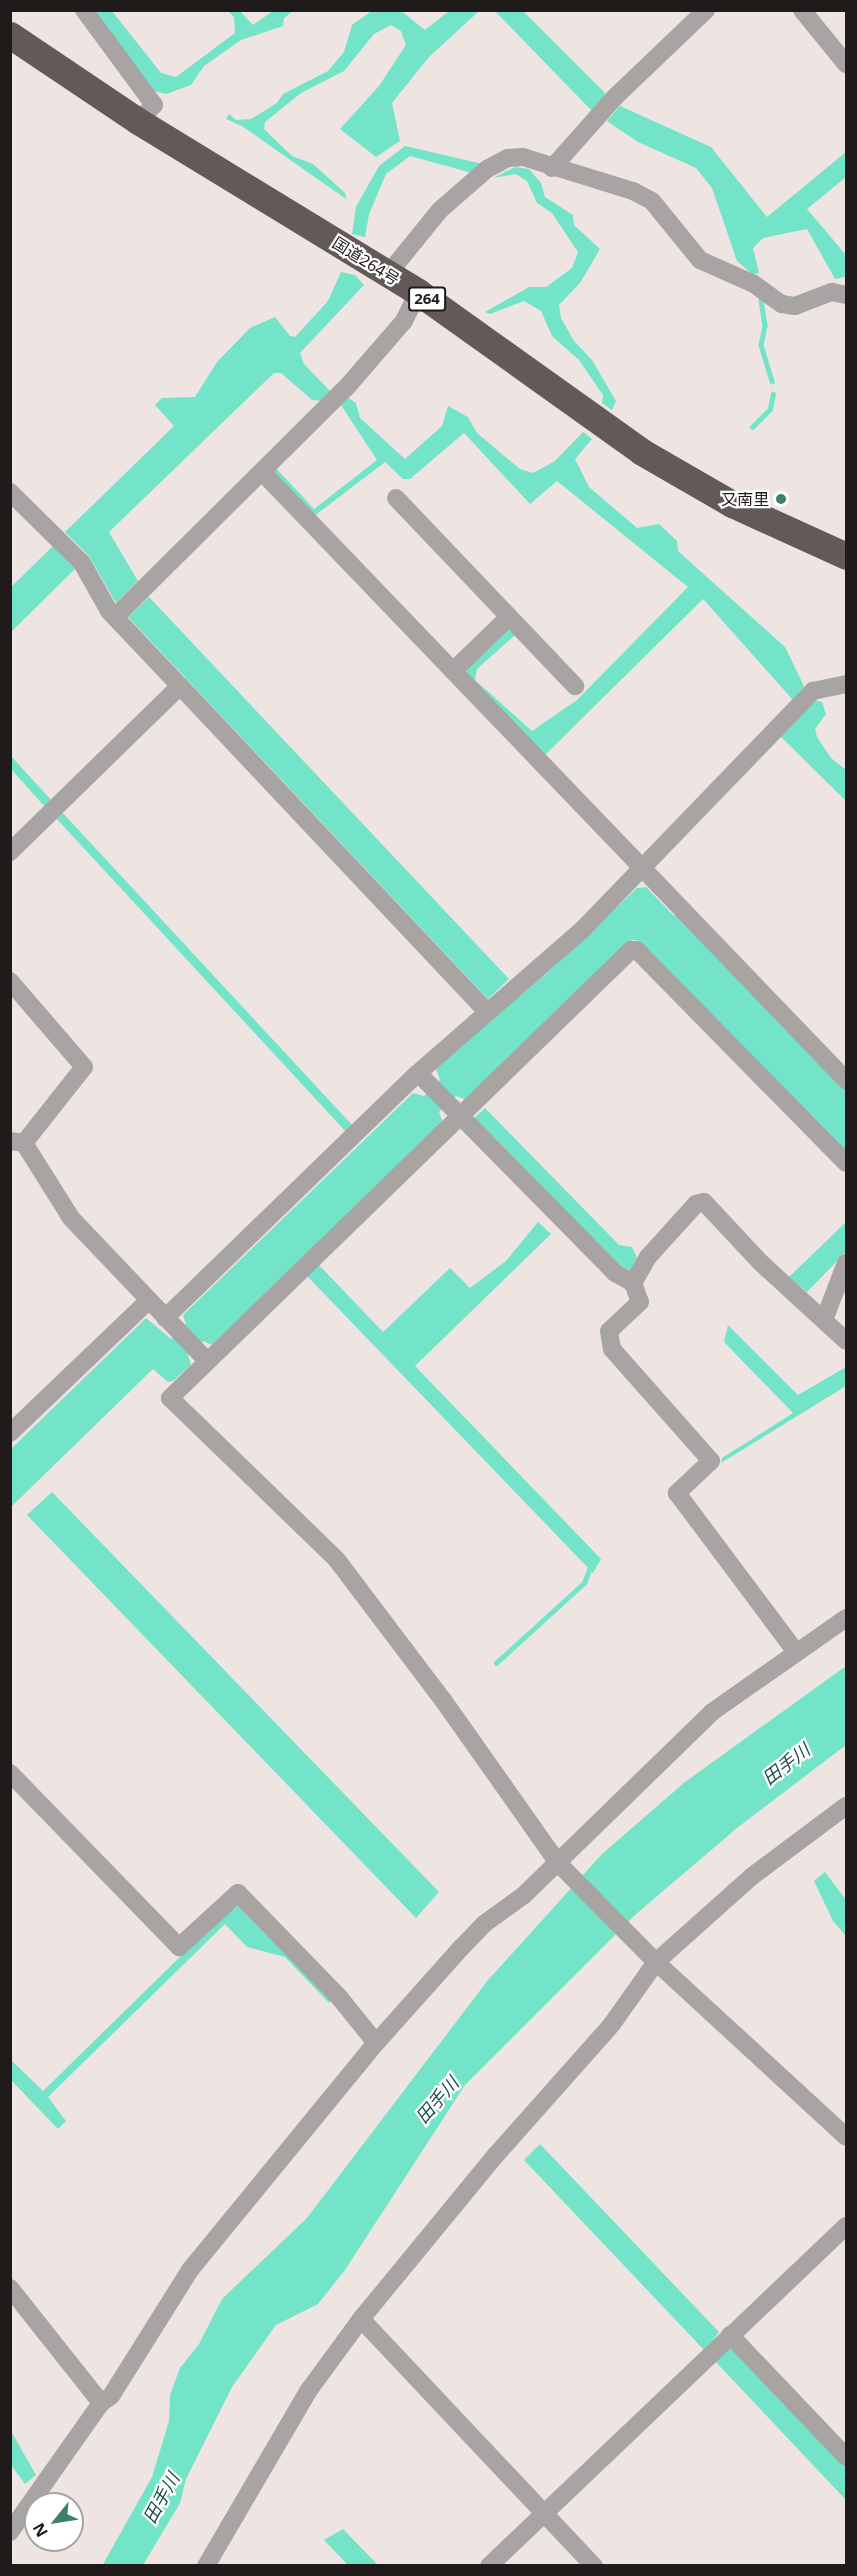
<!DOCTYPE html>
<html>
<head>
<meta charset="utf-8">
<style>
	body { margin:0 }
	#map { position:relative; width:857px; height:2576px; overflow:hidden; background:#eee4e2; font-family:"Noto Sans","Noto Sans JP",sans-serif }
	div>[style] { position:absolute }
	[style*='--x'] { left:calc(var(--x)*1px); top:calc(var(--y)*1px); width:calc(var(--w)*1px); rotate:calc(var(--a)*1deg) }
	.water>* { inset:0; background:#74e4c9 }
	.stream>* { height:4.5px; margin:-2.25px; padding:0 2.25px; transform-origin:2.25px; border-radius:2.25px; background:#74e4c9 }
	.minor>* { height:18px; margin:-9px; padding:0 9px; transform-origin:9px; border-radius:9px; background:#a8a4a4 }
	.highway>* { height:27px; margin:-13.5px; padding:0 13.5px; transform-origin:13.5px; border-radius:13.5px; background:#625a58 }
	.dots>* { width:16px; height:16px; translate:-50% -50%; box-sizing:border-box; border:3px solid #fff; border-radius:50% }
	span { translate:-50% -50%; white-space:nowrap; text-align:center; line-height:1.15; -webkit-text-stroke:4.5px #fff; paint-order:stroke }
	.shield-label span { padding:2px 4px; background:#fff; border:2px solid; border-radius:4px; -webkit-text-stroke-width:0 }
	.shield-label { font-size:15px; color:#1f1b1b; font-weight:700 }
	.street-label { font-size:16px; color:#1f1b1b }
	.poi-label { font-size:16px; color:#1f1b1b }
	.right { translate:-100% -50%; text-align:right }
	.water-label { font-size:18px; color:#1d4e43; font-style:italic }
	.frame { position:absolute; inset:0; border:12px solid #1f1b1b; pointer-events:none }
	.north { position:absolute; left:24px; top:2492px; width:60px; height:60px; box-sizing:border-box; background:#fff; border:2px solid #a5a4a4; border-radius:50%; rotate:240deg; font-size:16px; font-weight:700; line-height:24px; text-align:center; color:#1f1b1b }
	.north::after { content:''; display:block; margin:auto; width:21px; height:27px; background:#3d7e6e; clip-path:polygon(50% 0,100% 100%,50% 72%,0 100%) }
</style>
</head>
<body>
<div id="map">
	<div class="water">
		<div style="clip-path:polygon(373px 10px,401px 11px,425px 30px,449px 11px,479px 11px,429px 57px,392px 103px,400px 141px,376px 157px,340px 129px,379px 86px,406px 45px,401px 31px,391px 25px,374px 34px,344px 71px,301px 93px,265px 122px,264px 129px,292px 156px,313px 164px,345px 193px,346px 199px,242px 126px,226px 119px,229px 114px,236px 120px,251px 119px,277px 103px,283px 94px,328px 71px,344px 52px,352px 25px)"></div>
		<div style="clip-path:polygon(93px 11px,112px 11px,161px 73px,176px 77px,235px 33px,234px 17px,228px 11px,240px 11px,253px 25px,273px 11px,293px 11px,284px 18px,283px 26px,241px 40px,204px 66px,191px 85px,166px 94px,153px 91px)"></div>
		<div style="clip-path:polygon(495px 11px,523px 11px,608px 96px,594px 113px)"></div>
		<div style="clip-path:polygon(620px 106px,711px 147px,767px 217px,846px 152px,846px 177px,807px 209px,846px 255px,845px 277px,835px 279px,807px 229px,763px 238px,753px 248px,759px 273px,753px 275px,737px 261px,712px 188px,696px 168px,638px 142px,607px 121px)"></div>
		<div style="clip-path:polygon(405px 146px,483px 164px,472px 173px,410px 156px,386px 174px,369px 214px,365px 237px,352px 234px,356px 207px,379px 166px)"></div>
		<div style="clip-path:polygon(515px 167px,529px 169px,541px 183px,545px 197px,573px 215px,574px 225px,600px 249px,580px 283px,559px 305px,561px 318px,574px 341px,592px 360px,616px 401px,612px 410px,602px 403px,603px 395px,579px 360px,552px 336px,541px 311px,524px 301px,490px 314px,485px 312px,529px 287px,546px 287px,572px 268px,578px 252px,552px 213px,537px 203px,527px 181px,516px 174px,493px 178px)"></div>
		<div style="clip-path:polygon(341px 272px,355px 275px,364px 285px,300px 353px,304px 364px,331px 392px,323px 401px,312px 400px,281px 373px,274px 373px,109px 532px,138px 581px,116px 603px,89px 556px,65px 532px,174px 426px,155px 405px,162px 398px,195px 397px,217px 362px,250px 328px,275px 317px,290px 336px,295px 337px,328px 301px)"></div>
		<div style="clip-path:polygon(344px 395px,356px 403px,360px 418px,405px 459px,442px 426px,448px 406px,468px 417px,477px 433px,520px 469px,533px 473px,555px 461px,583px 432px,592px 439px,575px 459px,589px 487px,637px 528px,659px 524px,677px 541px,678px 551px,785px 647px,804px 686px,800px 694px,793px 700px,703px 599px,545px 755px,466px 677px,467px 669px,508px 630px,513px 631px,515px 635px,477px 669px,475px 680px,532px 731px,577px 700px,688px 587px,557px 481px,530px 504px,464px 433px,410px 479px,403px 479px,385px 462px,313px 517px,272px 474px,276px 468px,314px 509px,377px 460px,339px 402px)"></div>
		<div style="clip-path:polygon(53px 546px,75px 569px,11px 632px,11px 587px)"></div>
		<div style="clip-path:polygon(149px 597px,509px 979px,488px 999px,128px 617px)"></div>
		<div style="clip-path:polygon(814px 700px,822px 702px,826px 714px,815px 729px,817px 737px,831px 758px,846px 770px,846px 801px,780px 736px)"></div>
		<div style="clip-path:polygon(11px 756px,52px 801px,45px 807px,11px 769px)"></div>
		<div style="clip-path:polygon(61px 811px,353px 1126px,347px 1133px,55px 817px)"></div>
		<div style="clip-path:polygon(646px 887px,674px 916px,678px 914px,846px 1091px,846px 1155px,637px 940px,632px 940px,467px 1100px,456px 1096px,439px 1112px,443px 1123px,212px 1345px,203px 1341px,188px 1355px,191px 1365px,173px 1381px,168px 1382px,153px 1369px,11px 1507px,11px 1449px,146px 1318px,171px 1339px,186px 1324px,183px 1315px,413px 1093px,424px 1096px,440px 1080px,436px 1069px,462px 1043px,547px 973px,637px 888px)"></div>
		<div style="clip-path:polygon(485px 1108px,619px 1245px,632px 1247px,637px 1258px,631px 1271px,616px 1264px,473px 1119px)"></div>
		<div style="clip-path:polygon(538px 1222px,551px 1234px,415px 1366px,601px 1559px,593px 1573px,307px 1276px,319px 1265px,383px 1332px,450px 1268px,470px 1288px,506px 1261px)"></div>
		<div style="clip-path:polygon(846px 1222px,846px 1252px,807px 1292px,789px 1277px)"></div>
		<div style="clip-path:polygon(728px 1325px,798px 1395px,846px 1367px,846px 1386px,721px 1463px,722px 1458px,793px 1413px,724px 1342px)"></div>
		<div style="clip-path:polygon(52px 1492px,439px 1892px,416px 1918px,27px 1515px)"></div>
		<div style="clip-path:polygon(846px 1666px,846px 1745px,737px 1828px,635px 1915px,465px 2085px,345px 2270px,318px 2304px,276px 2325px,232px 2387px,186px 2479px,180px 2503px,143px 2565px,102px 2566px,152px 2477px,169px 2421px,170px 2395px,180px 2368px,199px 2344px,222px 2299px,307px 2218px,488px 1980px,602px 1854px,685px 1782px)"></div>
		<div style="clip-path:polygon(825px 1872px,846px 1900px,846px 1936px,833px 1921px,814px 1881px)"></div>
		<div style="clip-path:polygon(232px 1906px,242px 1906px,333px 2000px,329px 2003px,285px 1957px,247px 1947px,225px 1924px,48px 2097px,66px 2121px,58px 2129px,11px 2080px,10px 2059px,43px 2091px)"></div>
		<div style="clip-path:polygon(540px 2144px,719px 2332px,705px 2351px,524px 2160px)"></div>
		<div style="clip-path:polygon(732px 2345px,846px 2466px,846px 2500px,713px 2359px)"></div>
		<div style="clip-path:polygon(11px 2431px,36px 2475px,25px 2484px,11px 2465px)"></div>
		<div style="clip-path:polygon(343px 2529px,378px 2565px,348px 2565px,324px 2540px)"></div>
	</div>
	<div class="stream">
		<div style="--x:761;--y:300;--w:26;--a:81"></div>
		<div style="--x:765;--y:326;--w:19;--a:102"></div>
		<div style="--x:761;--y:345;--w:38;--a:73"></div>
		<div style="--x:752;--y:427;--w:25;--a:-45"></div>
		<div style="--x:770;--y:409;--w:15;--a:-79"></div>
		<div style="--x:496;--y:1663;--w:119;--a:-42.3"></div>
		<div style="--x:584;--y:1583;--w:19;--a:-69"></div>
	</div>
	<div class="minor">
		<div style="--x:84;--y:10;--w:118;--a:53.6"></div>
		<div style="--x:154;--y:105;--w:23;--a:135"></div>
		<div style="--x:802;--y:10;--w:70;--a:50.8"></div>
		<div style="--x:552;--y:168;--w:95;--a:-48.4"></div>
		<div style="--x:615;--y:97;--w:126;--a:-43.7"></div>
		<div style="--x:388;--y:274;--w:82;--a:-50.9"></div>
		<div style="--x:440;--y:210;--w:62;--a:-41.1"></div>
		<div style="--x:487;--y:169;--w:24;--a:-28"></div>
		<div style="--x:508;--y:158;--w:15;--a:-4"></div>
		<div style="--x:523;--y:157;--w:115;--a:17.2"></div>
		<div style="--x:633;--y:191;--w:21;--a:28"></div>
		<div style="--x:652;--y:201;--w:76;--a:50.9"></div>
		<div style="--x:700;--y:260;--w:59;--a:24"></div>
		<div style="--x:754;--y:284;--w:34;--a:36"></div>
		<div style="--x:782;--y:304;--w:13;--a:9"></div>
		<div style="--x:795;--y:306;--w:40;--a:-21"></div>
		<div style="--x:832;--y:292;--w:14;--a:12"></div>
		<div style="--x:263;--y:473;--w:842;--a:46.16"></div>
		<div style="--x:10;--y:492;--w:101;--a:44.6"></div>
		<div style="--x:82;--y:563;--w:55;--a:60.6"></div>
		<div style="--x:109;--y:611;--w:103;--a:46.6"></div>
		<div style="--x:180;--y:686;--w:238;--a:135.7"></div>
		<div style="--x:396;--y:498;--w:260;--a:46.4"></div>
		<div style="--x:115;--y:617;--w:325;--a:-44.8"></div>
		<div style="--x:346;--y:388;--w:89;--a:-49.1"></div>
		<div style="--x:404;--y:321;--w:32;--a:-64"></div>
		<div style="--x:453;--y:671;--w:78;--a:-44"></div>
		<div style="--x:180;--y:686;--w:448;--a:46.7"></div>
		<div style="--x:10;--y:981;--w:113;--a:49.3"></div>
		<div style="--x:84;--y:1067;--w:97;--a:128.3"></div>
		<div style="--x:418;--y:1073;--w:281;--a:45.4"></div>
		<div style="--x:615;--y:1273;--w:21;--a:29"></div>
		<div style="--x:633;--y:1283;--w:20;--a:70"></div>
		<div style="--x:640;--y:1302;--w:42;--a:136.9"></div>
		<div style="--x:609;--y:1331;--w:18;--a:81"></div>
		<div style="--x:612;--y:1349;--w:149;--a:48.5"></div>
		<div style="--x:711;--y:1461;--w:47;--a:136.7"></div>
		<div style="--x:677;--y:1493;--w:197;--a:53.2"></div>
		<div style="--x:10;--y:1141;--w:14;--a:8"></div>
		<div style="--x:24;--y:1143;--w:89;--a:57.9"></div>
		<div style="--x:71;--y:1218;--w:197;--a:46.4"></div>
		<div style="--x:846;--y:1163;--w:298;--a:-134.5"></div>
		<div style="--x:637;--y:950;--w:6;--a:180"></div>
		<div style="--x:631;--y:950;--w:643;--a:135.82"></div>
		<div style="--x:170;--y:1398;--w:233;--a:44.1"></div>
		<div style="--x:337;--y:1560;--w:176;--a:52.9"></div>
		<div style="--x:443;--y:1700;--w:199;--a:54.8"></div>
		<div style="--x:558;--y:1863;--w:139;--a:45.3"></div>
		<div style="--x:656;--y:1962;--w:258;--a:42.6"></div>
		<div style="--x:633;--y:1283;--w:30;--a:-60"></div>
		<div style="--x:648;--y:1257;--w:72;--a:-47.8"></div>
		<div style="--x:696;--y:1204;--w:8;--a:-14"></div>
		<div style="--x:704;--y:1202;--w:83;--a:46.9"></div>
		<div style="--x:761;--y:1263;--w:115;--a:42.5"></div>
		<div style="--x:165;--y:1318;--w:352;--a:-44.1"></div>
		<div style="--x:418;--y:1073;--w:220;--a:-41.1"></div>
		<div style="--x:584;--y:928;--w:330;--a:-46"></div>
		<div style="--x:813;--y:691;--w:34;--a:-12"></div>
		<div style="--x:824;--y:1320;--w:61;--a:-68.9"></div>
		<div style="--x:10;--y:1433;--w:191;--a:-43.7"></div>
		<div style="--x:10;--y:1773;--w:243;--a:45.8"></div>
		<div style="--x:179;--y:1947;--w:80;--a:-42.5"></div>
		<div style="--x:238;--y:1893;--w:145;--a:45.8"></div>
		<div style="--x:339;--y:1997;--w:59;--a:51.2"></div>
		<div style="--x:10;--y:2288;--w:147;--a:51.6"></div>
		<div style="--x:361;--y:2319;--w:340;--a:46.7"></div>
		<div style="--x:730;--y:2335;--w:168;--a:46.4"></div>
		<div style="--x:10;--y:2532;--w:158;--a:-54.8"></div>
		<div style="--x:101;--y:2403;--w:12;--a:-35"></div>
		<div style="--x:111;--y:2396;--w:149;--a:-57.9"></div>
		<div style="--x:190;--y:2270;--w:293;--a:-50.7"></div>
		<div style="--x:376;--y:2043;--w:127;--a:-48.2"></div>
		<div style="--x:461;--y:1948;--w:33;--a:-46"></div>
		<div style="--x:484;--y:1924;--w:49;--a:-35.9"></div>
		<div style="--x:524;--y:1895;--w:262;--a:-44.2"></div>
		<div style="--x:712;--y:1712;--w:164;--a:-35"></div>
		<div style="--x:206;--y:2566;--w:204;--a:-59.7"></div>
		<div style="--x:309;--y:2390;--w:88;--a:-53.8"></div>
		<div style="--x:361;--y:2319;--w:211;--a:-50.6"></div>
		<div style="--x:495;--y:2156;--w:176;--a:-48.4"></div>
		<div style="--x:612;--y:2024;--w:76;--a:-54.6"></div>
		<div style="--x:656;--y:1962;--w:127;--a:-41.8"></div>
		<div style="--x:751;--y:1877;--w:119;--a:-36.8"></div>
		<div style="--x:489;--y:2566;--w:493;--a:-43.6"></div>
	</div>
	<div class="highway">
		<div style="--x:10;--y:35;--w:154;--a:33.9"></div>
		<div style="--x:138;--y:121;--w:328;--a:31.4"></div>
		<div style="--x:418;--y:292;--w:275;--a:35.5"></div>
		<div style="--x:642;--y:452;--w:104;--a:30"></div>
		<div style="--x:732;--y:504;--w:125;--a:24.5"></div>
	</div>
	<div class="dots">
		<div style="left:781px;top:499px;background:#3d7e6e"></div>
	</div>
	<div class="shield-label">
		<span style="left:427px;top:299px">264</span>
	</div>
	<div class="street-label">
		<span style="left:366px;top:261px;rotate:32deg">国道264号</span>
	</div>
	<div class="poi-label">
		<span class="right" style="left:769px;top:499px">又南里</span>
	</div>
	<div class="water-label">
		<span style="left:786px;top:1764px;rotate:-38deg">田手川</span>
		<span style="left:437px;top:2100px;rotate:-49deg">田手川</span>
		<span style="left:161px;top:2498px;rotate:-61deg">田手川</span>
	</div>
	<div class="frame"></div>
	<div class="north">N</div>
</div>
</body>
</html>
